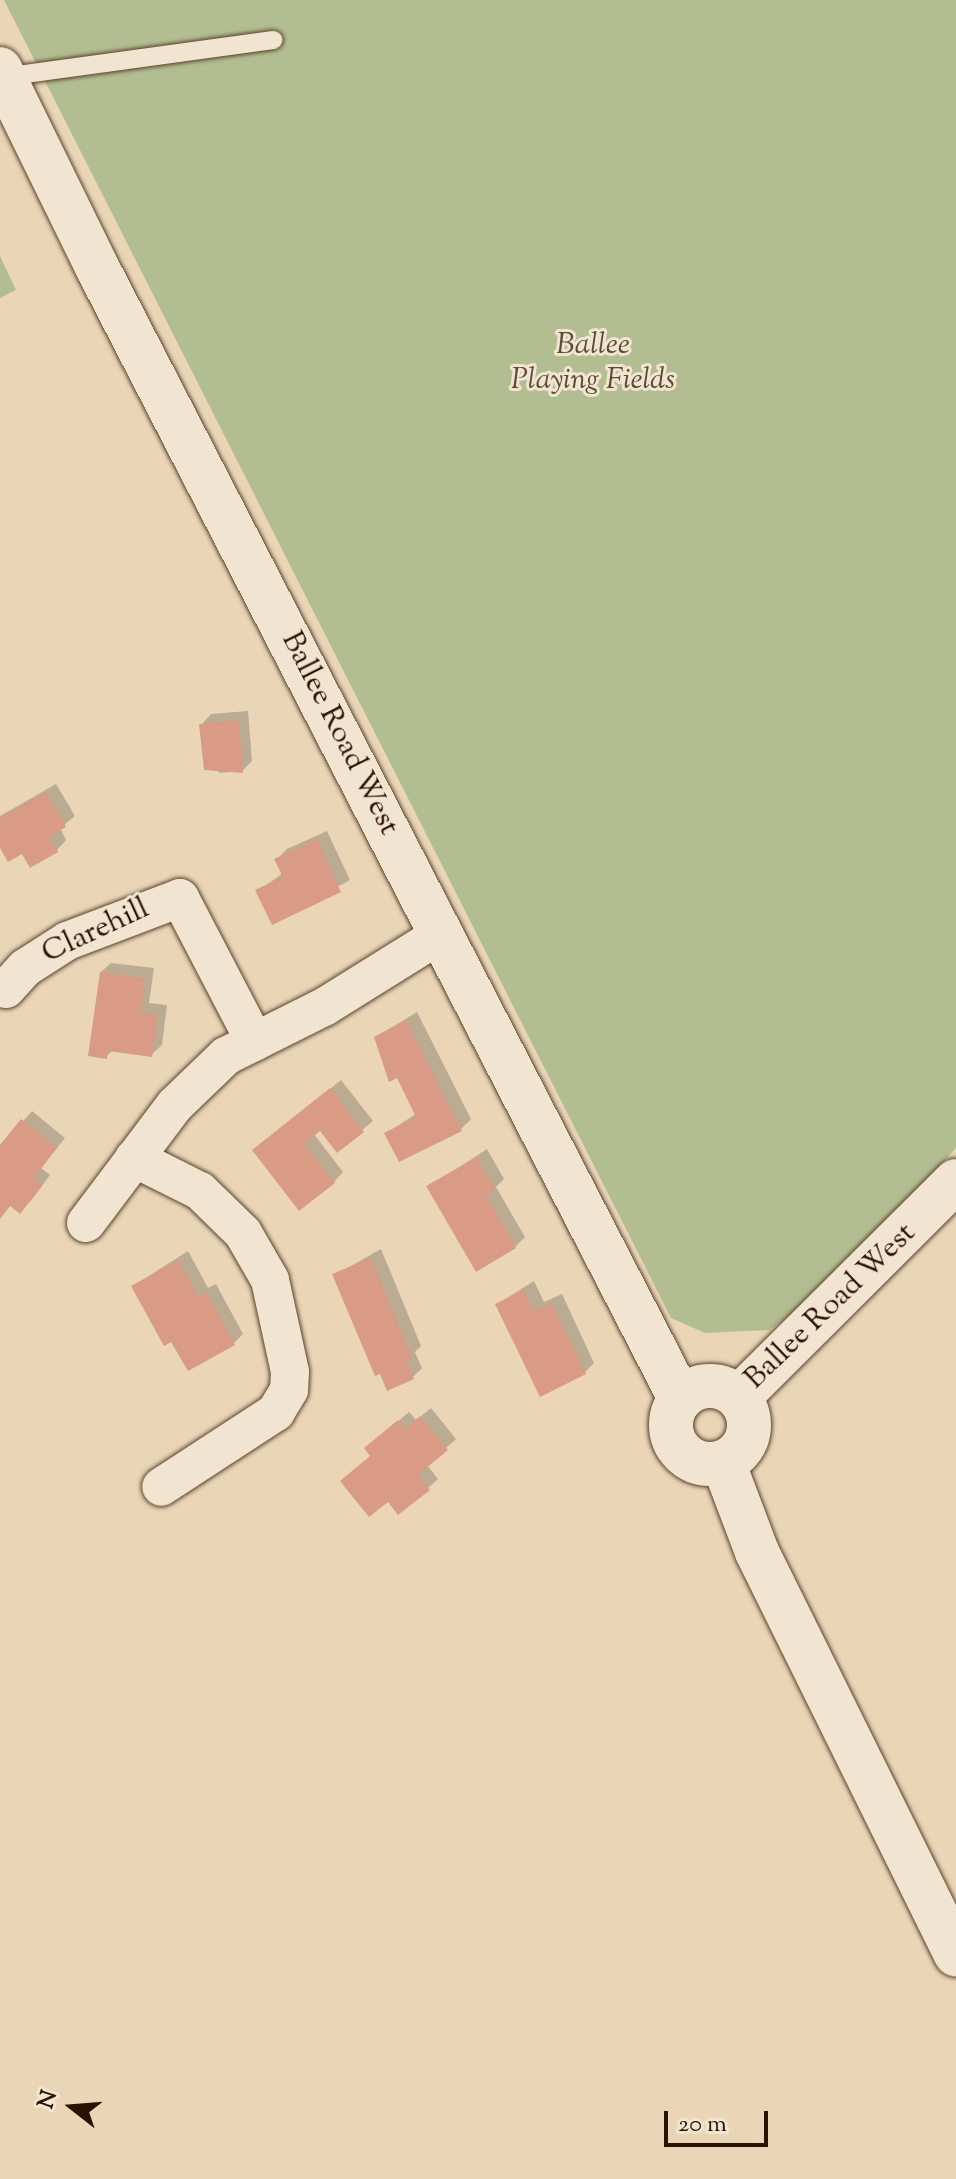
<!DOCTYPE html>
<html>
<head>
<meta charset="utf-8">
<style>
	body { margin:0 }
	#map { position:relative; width:956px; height:2179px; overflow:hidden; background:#ead6b7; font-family:"Sorts Mill Goudy",serif }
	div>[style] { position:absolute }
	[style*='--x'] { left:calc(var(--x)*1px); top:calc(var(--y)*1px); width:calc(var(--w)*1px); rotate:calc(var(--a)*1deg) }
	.green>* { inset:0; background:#b2be92 }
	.shadow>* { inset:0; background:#0003 }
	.building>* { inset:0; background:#d99a86 }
	.roads { filter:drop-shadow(0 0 2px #5a432e) drop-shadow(0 0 2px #5a432e) }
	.service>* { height:18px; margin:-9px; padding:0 9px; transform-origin:9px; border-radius:9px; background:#f1e4d0 }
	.minor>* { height:38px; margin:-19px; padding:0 19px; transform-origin:19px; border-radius:19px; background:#f1e4d0 }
	.tertiary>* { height:44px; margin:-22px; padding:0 22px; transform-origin:22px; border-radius:22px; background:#f1e4d0 }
	.tertiary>.ring { margin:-22px; padding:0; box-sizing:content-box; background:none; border:44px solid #f1e4d0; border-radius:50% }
	span { translate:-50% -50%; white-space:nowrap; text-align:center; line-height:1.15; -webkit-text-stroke:6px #f1e4d0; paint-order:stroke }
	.park-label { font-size:30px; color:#5a4e33; font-style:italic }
	.street-label { font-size:30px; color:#2a1200 }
	.north { position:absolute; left:32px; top:2067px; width:80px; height:80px; -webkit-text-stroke:6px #f1e4d0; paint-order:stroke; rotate:287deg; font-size:22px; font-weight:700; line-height:32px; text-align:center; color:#2a1200 }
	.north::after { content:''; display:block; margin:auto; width:28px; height:36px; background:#2a1200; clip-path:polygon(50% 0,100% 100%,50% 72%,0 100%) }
	.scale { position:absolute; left:664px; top:2111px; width:104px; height:36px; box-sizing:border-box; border:4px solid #2a1200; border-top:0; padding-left:10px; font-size:24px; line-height:28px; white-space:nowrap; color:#2a1200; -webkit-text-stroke:6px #f1e4d0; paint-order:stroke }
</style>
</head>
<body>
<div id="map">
	<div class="green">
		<div style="clip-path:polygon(4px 0,956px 0,956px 1148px,827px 1289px,769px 1330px,705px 1333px,671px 1318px)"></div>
		<div style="clip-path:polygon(0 256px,16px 290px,0 298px)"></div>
	</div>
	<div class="shadow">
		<div style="clip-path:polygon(248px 711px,252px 761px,242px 771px,219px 773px,202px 724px,211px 714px)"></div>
		<div style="clip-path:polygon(56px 784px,75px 816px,60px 828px,66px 840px,57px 850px,22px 851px,0 844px,0 816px)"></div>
		<div style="clip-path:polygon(327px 831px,350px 880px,273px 922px,258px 891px,283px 873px,277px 859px,287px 849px)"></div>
		<div style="clip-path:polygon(111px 963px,154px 968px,149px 1003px,167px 1005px,162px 1045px,152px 1054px,114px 1049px,106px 1057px,101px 972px)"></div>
		<div style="clip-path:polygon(417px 1012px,471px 1119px,461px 1129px,387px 1133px,417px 1113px,376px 1037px)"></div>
		<div style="clip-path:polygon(341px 1080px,373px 1121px,338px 1150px,320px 1128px,313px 1133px,343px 1172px,334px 1182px,254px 1150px)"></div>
		<div style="clip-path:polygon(32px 1111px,65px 1138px,41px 1168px,50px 1175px,30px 1202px,11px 1205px,0 1217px,0 1148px)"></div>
		<div style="clip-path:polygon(487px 1149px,504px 1179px,496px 1187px,525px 1237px,515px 1247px,429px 1187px)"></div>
		<div style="clip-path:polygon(381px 1249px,421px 1346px,415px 1352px,422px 1368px,412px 1378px,335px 1275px)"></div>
		<div style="clip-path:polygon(188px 1251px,208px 1288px,216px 1284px,243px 1334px,234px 1343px,172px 1339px,133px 1286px)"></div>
		<div style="clip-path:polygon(534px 1281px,544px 1302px,562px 1294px,594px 1363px,584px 1373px,497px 1304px)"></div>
		<div style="clip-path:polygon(431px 1408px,456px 1439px,427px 1465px,438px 1479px,428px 1488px,372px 1455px,377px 1439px,409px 1412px,416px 1420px)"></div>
	</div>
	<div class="building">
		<div style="clip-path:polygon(239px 720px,243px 773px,204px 770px,199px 724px)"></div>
		<div style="clip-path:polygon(46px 792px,66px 827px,49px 837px,58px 852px,30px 868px,22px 854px,8px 862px,0 848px,0 818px)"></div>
		<div style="clip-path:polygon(317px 839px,341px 892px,272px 925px,255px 890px,283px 877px,274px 859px)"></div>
		<div style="clip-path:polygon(100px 972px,145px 978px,141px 1013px,158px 1015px,152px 1057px,108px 1051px,107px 1059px,88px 1056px)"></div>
		<div style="clip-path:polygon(406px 1020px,462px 1131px,399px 1162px,384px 1133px,416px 1117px,397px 1078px,389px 1082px,374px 1037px)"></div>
		<div style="clip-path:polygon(330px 1088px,364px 1132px,337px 1153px,320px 1131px,304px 1144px,335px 1183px,299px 1211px,252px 1150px)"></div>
		<div style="clip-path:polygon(21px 1119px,57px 1148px,33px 1179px,42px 1186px,20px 1214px,10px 1206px,0 1219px,0 1145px)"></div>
		<div style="clip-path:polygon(477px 1157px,495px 1190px,486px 1196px,516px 1248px,476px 1272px,426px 1186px)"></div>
		<div style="clip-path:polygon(371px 1258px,412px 1358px,406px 1360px,414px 1379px,387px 1391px,380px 1374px,375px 1376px,332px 1274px)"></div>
		<div style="clip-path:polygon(178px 1260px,198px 1296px,206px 1292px,235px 1345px,188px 1371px,171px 1342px,164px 1346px,131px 1286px)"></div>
		<div style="clip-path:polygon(524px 1290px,534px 1311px,551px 1303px,586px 1374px,540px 1397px,495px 1304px)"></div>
		<div style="clip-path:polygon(420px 1416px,448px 1450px,418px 1475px,430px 1490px,398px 1515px,388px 1502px,369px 1517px,340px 1481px,370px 1456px,364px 1448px,398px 1420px,405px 1429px)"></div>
	</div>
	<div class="roads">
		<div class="service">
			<div style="--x:3;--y:77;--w:273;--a:-7.8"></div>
		</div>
		<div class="minor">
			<div style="--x:6;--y:989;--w:28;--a:-48"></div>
			<div style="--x:25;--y:968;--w:50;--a:-32.7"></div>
			<div style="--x:67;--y:941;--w:121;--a:-20.8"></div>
			<div style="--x:180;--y:898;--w:162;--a:62.5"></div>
			<div style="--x:134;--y:1158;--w:74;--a:26.6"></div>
			<div style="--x:200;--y:1191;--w:60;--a:44.3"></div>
			<div style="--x:243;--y:1233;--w:54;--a:60.1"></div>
			<div style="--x:270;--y:1280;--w:94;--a:77.7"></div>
			<div style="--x:290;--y:1372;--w:18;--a:93"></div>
			<div style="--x:289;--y:1390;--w:26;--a:121"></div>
			<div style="--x:276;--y:1412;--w:137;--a:146.9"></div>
			<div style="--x:86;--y:1223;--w:148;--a:-53"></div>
			<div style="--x:175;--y:1105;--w:71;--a:-43.9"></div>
			<div style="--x:226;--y:1056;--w:110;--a:-26.6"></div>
			<div style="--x:324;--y:1007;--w:140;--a:-31.9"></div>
		</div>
		<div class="tertiary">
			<div style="--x:0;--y:69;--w:220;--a:63.9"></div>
			<div style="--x:97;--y:267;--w:1272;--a:62.73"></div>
			<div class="ring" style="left:671px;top:1386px;width:34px;height:34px"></div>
			<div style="--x:739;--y:1397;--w:306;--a:-44.9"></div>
			<div style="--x:723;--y:1462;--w:96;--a:69.3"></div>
			<div style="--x:757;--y:1552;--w:449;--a:63.7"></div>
		</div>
	</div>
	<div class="park-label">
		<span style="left:593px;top:363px">Ballee<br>Playing Fields</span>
	</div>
	<div class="street-label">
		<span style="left:339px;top:734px;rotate:63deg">Ballee Road West</span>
		<span style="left:96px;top:932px;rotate:-25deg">Clarehill</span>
		<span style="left:831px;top:1307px;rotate:-44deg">Ballee Road West</span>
	</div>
	<div class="north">N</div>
	<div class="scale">20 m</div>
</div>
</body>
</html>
